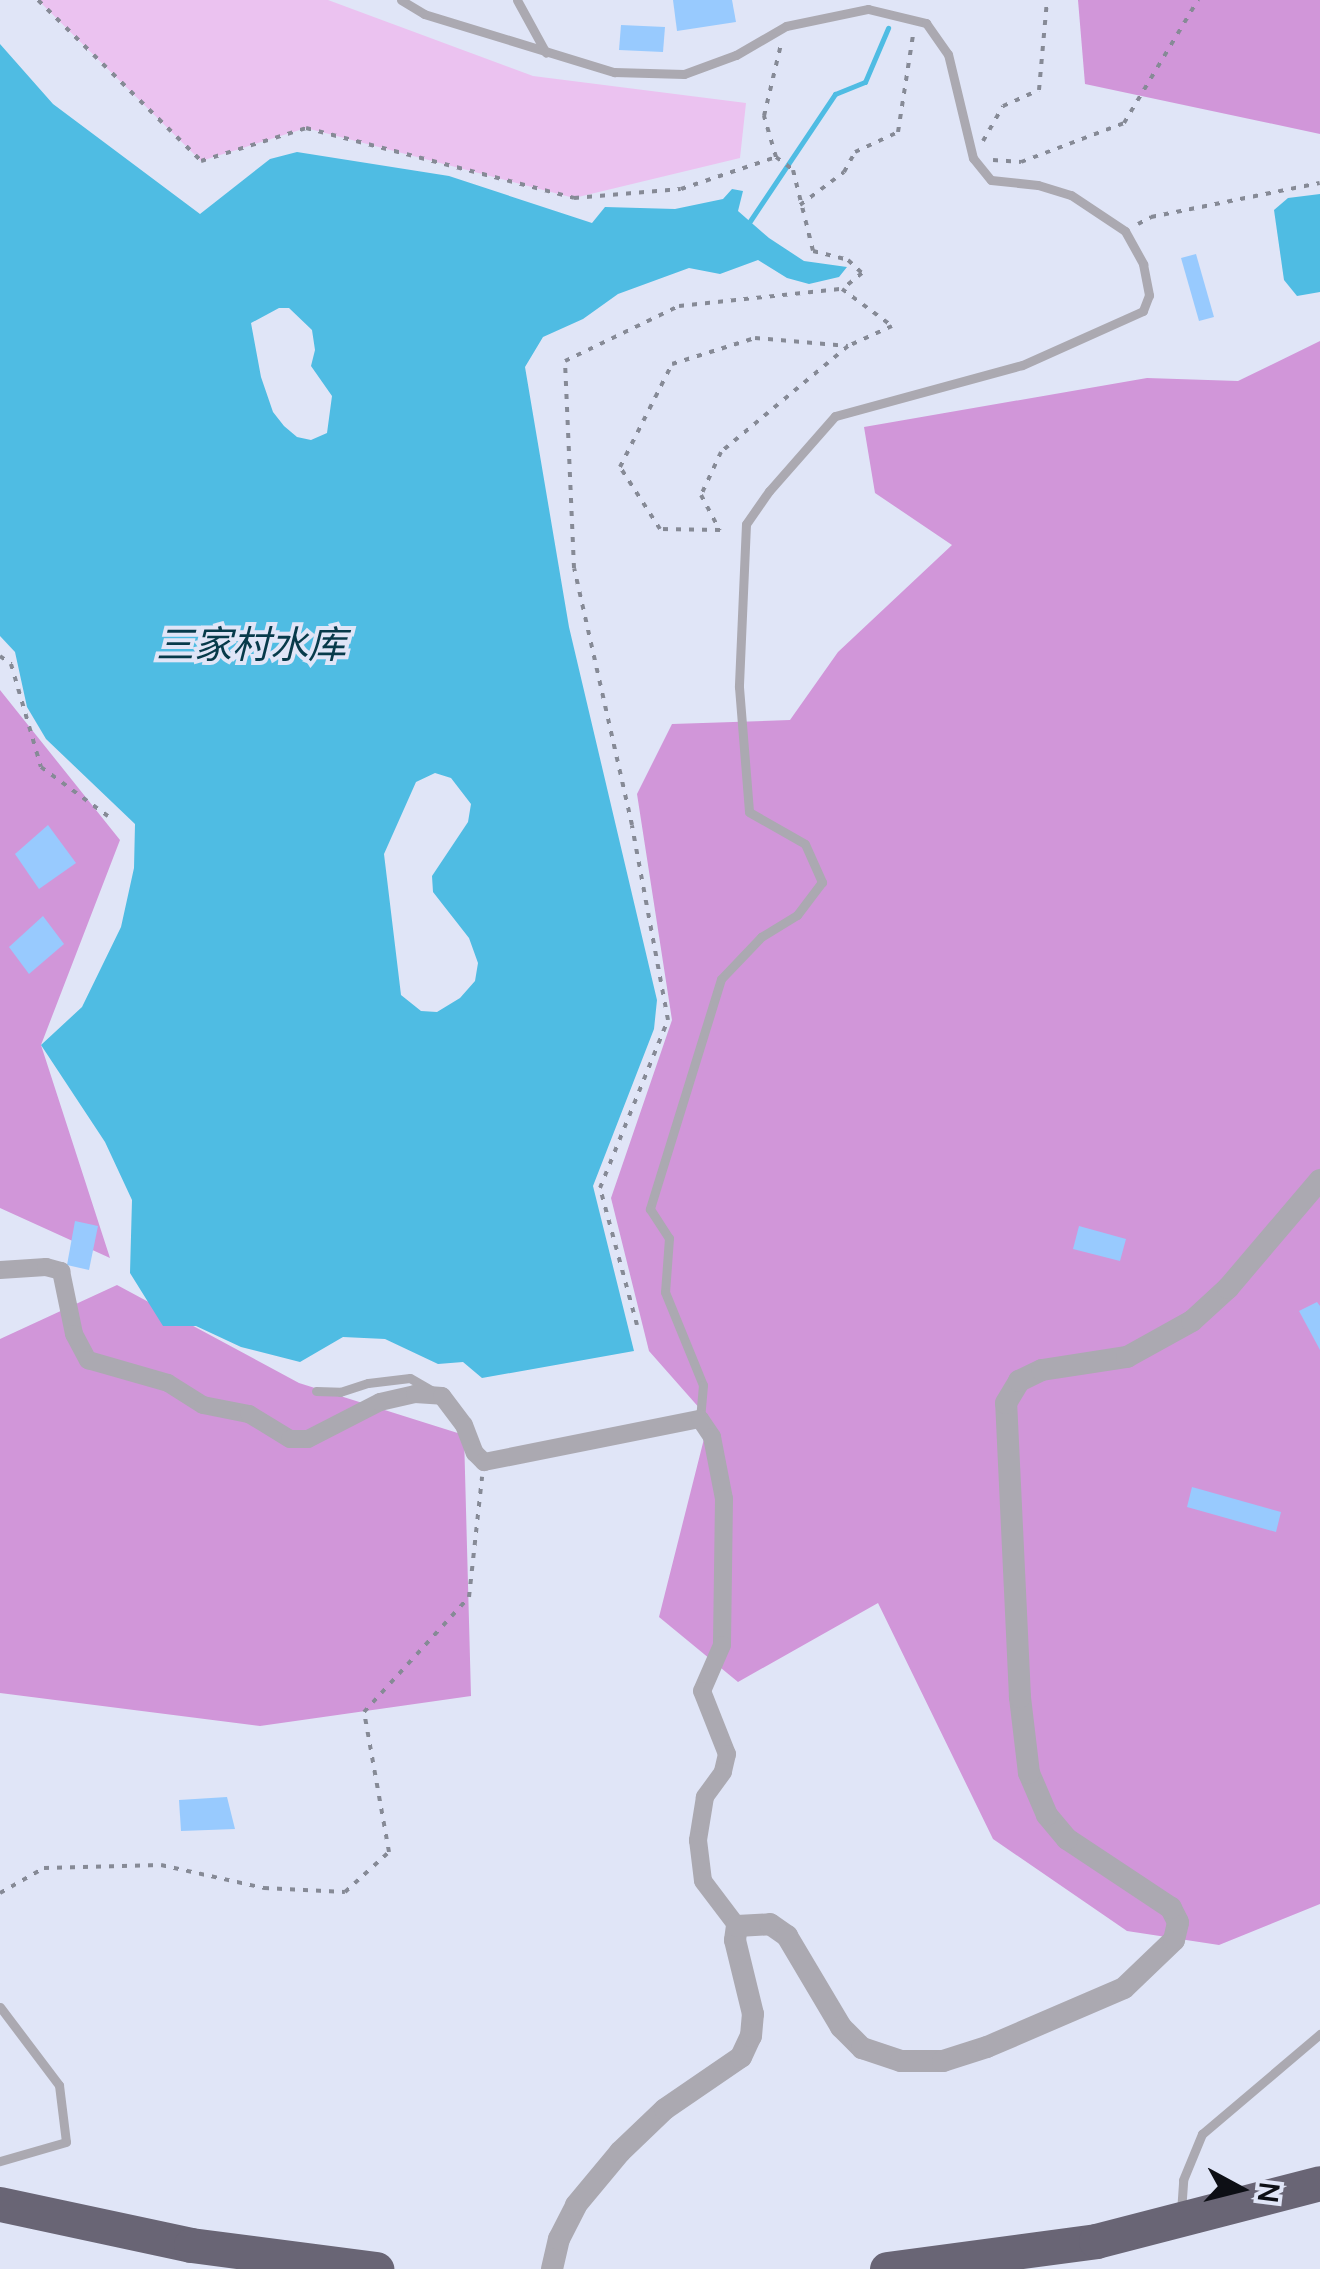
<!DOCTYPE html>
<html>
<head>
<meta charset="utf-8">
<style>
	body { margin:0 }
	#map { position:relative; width:1320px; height:2269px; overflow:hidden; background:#e0e5f7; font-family:Manrope,"Noto Sans SC",sans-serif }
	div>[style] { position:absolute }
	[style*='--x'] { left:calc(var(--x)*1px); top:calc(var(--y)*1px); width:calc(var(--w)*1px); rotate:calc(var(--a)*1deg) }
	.green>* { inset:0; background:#ebc2f0 }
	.forest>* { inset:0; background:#d196d9 }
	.water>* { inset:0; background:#4fbce3 }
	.stream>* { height:5px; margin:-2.5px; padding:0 2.5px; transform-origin:2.5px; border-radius:2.5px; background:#4fbce3 }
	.building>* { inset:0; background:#98cafe }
	.path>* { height:4px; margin-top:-2px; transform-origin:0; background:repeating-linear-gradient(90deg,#868a96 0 5px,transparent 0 13px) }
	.service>* { height:9px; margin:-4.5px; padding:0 4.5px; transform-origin:4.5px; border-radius:4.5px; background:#aba9b1 }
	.minor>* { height:18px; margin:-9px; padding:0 9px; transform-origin:9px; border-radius:9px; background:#aba9b1 }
	.tertiary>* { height:22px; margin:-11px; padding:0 11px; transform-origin:11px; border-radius:11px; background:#aba9b1 }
	.motorway>* { height:35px; margin:-17.5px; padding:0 17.5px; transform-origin:17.5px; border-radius:17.5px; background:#696575 }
	span { translate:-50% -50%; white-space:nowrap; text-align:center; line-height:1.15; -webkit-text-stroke:8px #e0e5f7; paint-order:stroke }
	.water-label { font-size:38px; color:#073a4a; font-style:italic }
	.north { position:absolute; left:1190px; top:2139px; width:100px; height:100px; -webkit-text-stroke:8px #e0e5f7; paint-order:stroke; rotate:97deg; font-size:28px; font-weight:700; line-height:40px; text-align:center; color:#0d0f15 }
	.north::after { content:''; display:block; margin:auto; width:35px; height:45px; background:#0d0f15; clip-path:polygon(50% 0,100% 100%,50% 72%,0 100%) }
</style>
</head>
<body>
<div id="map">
	<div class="green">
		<div style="clip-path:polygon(38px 0,328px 0,533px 76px,746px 103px,740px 158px,574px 198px,306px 128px,201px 161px)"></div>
	</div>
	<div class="forest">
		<div style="clip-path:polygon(1078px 0,1320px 0,1320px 134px,1085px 84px)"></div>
		<div style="clip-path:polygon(1320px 341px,1320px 1904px,1219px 1945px,1127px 1931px,993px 1839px,878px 1603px,738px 1682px,659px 1617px,709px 1419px,649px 1351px,611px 1198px,672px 1020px,637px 794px,672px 724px,790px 720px,838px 652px,952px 545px,875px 493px,864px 427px,1147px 378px,1238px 381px)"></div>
		<div style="clip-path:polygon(0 690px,120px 840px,41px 1045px,110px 1258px,0 1208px)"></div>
		<div style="clip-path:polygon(117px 1285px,299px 1383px,464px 1435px,471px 1696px,260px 1726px,0 1693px,0 1339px)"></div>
	</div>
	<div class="water">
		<div style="clip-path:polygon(evenodd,0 44px,53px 104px,200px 214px,270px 159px,297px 152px,449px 176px,592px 223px,605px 207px,675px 209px,723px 199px,732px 189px,743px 191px,738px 211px,769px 238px,804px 261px,847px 267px,839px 277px,809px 284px,787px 278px,758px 260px,720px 274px,689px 268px,618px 294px,583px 319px,543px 337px,525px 367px,569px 627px,657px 1000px,654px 1029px,593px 1186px,634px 1351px,482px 1378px,463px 1362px,438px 1364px,385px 1339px,343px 1337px,300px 1362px,241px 1347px,196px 1326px,163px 1326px,130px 1273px,132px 1200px,105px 1142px,41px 1045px,82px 1007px,121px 927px,134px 868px,135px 824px,46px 739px,27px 707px,15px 652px,0 636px,0 44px,279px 308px,289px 308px,312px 330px,315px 350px,311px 366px,332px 396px,327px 433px,311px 440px,297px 437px,284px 426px,273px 412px,261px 377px,251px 323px,279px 308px,0 44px,435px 773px,451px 778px,471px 804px,468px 822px,432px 876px,433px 892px,469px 938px,478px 963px,475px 981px,460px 998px,437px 1012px,421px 1011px,401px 995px,384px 854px,416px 782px,435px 773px)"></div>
		<div style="clip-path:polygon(1320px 194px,1320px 292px,1297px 296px,1284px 280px,1274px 210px,1288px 198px)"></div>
	</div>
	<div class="stream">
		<div style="--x:750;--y:221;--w:153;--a:-56.2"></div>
		<div style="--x:835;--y:94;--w:32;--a:-22"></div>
		<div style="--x:865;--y:82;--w:59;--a:-66.9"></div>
	</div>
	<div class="building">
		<div style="clip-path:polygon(673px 0,732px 0,736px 22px,677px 31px)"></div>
		<div style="clip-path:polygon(621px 25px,665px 27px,663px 52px,619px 50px)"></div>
		<div style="clip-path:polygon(1196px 254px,1214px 317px,1199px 321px,1181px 258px)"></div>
		<div style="clip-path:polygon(48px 825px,76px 863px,39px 889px,15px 854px)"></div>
		<div style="clip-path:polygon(43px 916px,64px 944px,29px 974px,9px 947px)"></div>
		<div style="clip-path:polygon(75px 1221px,98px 1226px,89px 1270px,67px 1265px)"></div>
		<div style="clip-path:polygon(1079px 1226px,1126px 1239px,1120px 1261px,1073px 1249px)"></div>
		<div style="clip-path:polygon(1317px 1302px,1320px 1306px,1320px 1350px,1299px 1311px)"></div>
		<div style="clip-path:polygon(1192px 1487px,1281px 1512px,1276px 1532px,1187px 1507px)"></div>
		<div style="clip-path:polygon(227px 1797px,235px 1829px,181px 1831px,179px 1800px)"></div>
	</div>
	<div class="path">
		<div style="--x:38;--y:0;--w:229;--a:44.6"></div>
		<div style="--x:201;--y:161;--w:110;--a:-17.4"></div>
		<div style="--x:306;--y:128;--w:277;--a:14.6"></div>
		<div style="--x:574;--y:198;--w:107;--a:-4.8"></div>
		<div style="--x:681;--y:189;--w:100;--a:-18.6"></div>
		<div style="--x:776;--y:157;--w:43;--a:-106.3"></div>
		<div style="--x:764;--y:116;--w:74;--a:-76.7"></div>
		<div style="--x:983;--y:141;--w:40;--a:-60.3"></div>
		<div style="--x:1003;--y:106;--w:39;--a:-24"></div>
		<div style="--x:1039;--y:90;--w:90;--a:-84.9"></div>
		<div style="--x:776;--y:157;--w:21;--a:37"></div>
		<div style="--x:793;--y:170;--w:83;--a:76.1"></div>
		<div style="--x:813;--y:251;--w:36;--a:14"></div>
		<div style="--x:848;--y:260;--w:19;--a:43"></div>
		<div style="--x:862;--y:273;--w:26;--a:141"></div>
		<div style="--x:993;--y:160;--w:28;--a:4"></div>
		<div style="--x:1021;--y:162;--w:110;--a:-20.7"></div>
		<div style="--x:1124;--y:123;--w:144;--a:-59"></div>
		<div style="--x:800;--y:205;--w:55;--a:-36.9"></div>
		<div style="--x:844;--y:172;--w:23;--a:-61"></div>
		<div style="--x:855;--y:152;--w:47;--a:-24.9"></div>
		<div style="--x:898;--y:132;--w:98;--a:-81.2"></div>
		<div style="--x:1138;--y:224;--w:15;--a:-28"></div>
		<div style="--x:1151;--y:217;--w:172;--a:-11.4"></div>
		<div style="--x:0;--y:656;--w:14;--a:36"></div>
		<div style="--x:11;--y:664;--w:107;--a:73.8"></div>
		<div style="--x:41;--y:767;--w:83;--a:36.2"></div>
		<div style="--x:637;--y:1325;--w:142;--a:-105.1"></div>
		<div style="--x:600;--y:1188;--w:181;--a:-68"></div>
		<div style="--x:668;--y:1020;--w:198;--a:-100.5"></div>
		<div style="--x:632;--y:825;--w:263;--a:-102.7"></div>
		<div style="--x:574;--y:568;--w:207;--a:-92.5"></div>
		<div style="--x:565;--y:361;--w:127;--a:-25.8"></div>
		<div style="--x:679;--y:306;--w:164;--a:-6"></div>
		<div style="--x:842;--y:289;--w:62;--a:36.5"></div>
		<div style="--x:892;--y:326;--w:48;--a:155.6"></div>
		<div style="--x:848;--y:346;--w:165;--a:140.2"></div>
		<div style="--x:721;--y:452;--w:47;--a:114.9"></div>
		<div style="--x:701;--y:495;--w:40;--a:62"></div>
		<div style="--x:720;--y:530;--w:60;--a:-179"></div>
		<div style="--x:660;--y:529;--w:74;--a:-122.8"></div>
		<div style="--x:620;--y:467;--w:115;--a:-63.2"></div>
		<div style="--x:672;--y:364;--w:87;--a:-17.4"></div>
		<div style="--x:755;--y:338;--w:93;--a:4.9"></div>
		<div style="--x:0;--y:1893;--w:51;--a:-29.6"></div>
		<div style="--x:44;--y:1868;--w:117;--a:-1.5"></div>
		<div style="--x:161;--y:1865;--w:106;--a:12.6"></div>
		<div style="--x:264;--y:1888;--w:81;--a:2.8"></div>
		<div style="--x:345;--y:1892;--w:59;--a:-42.3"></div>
		<div style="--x:389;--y:1852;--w:142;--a:-100.1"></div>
		<div style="--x:364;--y:1712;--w:156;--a:-47.6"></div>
		<div style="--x:469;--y:1597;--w:121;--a:-83.8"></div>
	</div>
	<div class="service">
		<div style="--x:401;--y:0;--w:27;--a:31"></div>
		<div style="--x:424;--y:14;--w:199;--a:17"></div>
		<div style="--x:614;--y:72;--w:70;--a:1.6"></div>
		<div style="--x:684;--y:74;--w:55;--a:-20.1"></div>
		<div style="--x:736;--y:55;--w:58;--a:-30.1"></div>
		<div style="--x:786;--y:26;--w:84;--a:-11.7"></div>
		<div style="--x:868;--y:9;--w:60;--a:13.6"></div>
		<div style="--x:926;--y:23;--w:38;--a:55"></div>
		<div style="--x:948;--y:54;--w:107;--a:76.5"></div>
		<div style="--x:973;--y:158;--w:28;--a:51"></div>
		<div style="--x:991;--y:180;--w:47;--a:6.1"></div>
		<div style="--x:1038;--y:185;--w:34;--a:17"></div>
		<div style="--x:1071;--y:195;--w:65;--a:33.7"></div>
		<div style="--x:1125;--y:231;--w:38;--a:61"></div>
		<div style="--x:1143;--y:264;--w:32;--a:79"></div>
		<div style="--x:1149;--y:295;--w:17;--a:111"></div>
		<div style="--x:1143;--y:311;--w:133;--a:155.9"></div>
		<div style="--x:1022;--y:365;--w:194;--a:164.7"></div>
		<div style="--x:835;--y:416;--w:100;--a:131.3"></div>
		<div style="--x:769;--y:491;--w:40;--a:124.9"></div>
		<div style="--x:746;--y:524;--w:163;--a:92.5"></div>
		<div style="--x:739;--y:687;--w:125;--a:85.4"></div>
		<div style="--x:749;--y:812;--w:64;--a:29.7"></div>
		<div style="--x:805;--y:844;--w:42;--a:65.9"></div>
		<div style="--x:822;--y:882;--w:41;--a:127.1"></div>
		<div style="--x:797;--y:915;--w:42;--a:148.6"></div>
		<div style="--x:761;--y:937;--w:58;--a:133.6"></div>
		<div style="--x:721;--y:979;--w:241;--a:107.2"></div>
		<div style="--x:650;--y:1209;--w:35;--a:57"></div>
		<div style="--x:669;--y:1238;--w:54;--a:94.2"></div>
		<div style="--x:665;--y:1292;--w:100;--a:67.8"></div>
		<div style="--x:703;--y:1385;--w:34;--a:95"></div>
		<div style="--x:517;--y:0;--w:60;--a:61.3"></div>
		<div style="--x:316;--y:1391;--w:24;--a:2"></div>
		<div style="--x:340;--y:1392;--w:29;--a:-18"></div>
		<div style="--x:368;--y:1383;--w:42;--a:-6.8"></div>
		<div style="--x:410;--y:1378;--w:34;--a:30"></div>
		<div style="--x:0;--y:2007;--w:98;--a:52.9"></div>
		<div style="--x:59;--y:2085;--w:57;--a:83"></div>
		<div style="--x:66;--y:2142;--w:69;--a:163.9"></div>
		<div style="--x:1181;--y:2212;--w:32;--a:-86"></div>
		<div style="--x:1183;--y:2180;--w:50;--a:-67.6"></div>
		<div style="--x:1202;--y:2134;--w:155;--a:-40.3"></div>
	</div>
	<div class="minor">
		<div style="--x:0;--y:1270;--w:46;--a:-3.7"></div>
		<div style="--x:46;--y:1267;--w:16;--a:15"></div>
		<div style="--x:61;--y:1271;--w:64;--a:78.3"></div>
		<div style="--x:74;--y:1334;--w:30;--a:62"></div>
		<div style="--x:88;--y:1360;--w:83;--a:16"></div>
		<div style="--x:168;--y:1383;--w:41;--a:32.2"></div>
		<div style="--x:203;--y:1405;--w:47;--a:11.1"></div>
		<div style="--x:249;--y:1414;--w:48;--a:31.4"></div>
		<div style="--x:290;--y:1439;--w:18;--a:0"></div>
		<div style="--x:308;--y:1439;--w:81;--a:-27.2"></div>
		<div style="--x:380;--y:1402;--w:36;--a:-13"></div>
		<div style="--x:415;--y:1394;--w:27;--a:4"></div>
		<div style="--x:442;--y:1396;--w:36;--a:53"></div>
		<div style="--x:464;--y:1425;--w:30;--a:69"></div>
		<div style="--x:475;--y:1453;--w:13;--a:45"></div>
		<div style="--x:484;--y:1462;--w:220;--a:-11.3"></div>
		<div style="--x:700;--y:1419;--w:22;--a:56"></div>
		<div style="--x:712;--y:1437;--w:63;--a:79"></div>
		<div style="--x:724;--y:1499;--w:146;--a:90.8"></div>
		<div style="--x:722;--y:1645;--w:50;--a:113.5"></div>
		<div style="--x:702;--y:1691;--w:68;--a:68.4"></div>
		<div style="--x:727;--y:1754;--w:18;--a:103"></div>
		<div style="--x:723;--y:1772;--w:31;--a:126"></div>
		<div style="--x:705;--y:1797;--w:44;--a:99.2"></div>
		<div style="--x:698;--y:1840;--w:41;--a:83"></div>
		<div style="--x:703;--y:1881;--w:56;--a:52.9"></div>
	</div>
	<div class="tertiary">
		<div style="--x:552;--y:2269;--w:31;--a:-77"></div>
		<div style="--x:559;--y:2239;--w:38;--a:-63"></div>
		<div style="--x:576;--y:2205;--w:69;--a:-50.3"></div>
		<div style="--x:620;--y:2152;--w:62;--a:-43.7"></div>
		<div style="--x:665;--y:2109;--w:92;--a:-34.4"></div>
		<div style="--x:741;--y:2057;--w:23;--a:-65"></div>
		<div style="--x:751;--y:2036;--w:22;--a:-85"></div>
		<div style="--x:753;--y:2014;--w:76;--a:-103.7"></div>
		<div style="--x:735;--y:1940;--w:14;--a:-82"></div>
		<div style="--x:737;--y:1926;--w:33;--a:-3"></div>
		<div style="--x:770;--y:1924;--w:21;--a:35"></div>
		<div style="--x:787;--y:1936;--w:106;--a:59.3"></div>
		<div style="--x:841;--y:2027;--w:30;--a:45"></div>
		<div style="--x:862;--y:2048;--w:41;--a:18.4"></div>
		<div style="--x:901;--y:2061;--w:42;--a:0"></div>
		<div style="--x:943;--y:2061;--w:46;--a:-17.7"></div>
		<div style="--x:987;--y:2047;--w:149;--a:-23.3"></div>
		<div style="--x:1124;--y:1988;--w:69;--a:-43.8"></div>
		<div style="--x:1174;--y:1940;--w:18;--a:-77"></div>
		<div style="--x:1178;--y:1922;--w:16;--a:-117"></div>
		<div style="--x:1171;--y:1908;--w:125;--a:-146.4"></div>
		<div style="--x:1067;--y:1839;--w:31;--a:-130"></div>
		<div style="--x:1047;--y:1815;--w:46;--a:-113.2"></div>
		<div style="--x:1029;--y:1773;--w:77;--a:-96.8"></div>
		<div style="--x:1020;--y:1697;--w:294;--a:-92.7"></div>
		<div style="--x:1006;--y:1403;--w:26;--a:-59"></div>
		<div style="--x:1019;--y:1381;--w:25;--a:-26"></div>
		<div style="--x:1042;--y:1370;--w:86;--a:-8.7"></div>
		<div style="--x:1127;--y:1357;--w:74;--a:-29"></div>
		<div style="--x:1192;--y:1321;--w:49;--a:-42.5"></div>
		<div style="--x:1228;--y:1288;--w:142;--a:-49.6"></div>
	</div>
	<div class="motorway">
		<div style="--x:0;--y:2204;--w:195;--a:12.1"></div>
		<div style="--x:191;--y:2245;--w:187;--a:7.4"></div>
		<div style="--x:887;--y:2269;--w:211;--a:-7.6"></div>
		<div style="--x:1096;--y:2241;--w:231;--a:-14.5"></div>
	</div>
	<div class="water-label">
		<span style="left:251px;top:644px">三家村水库</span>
	</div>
	<div class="north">N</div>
</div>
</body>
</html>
